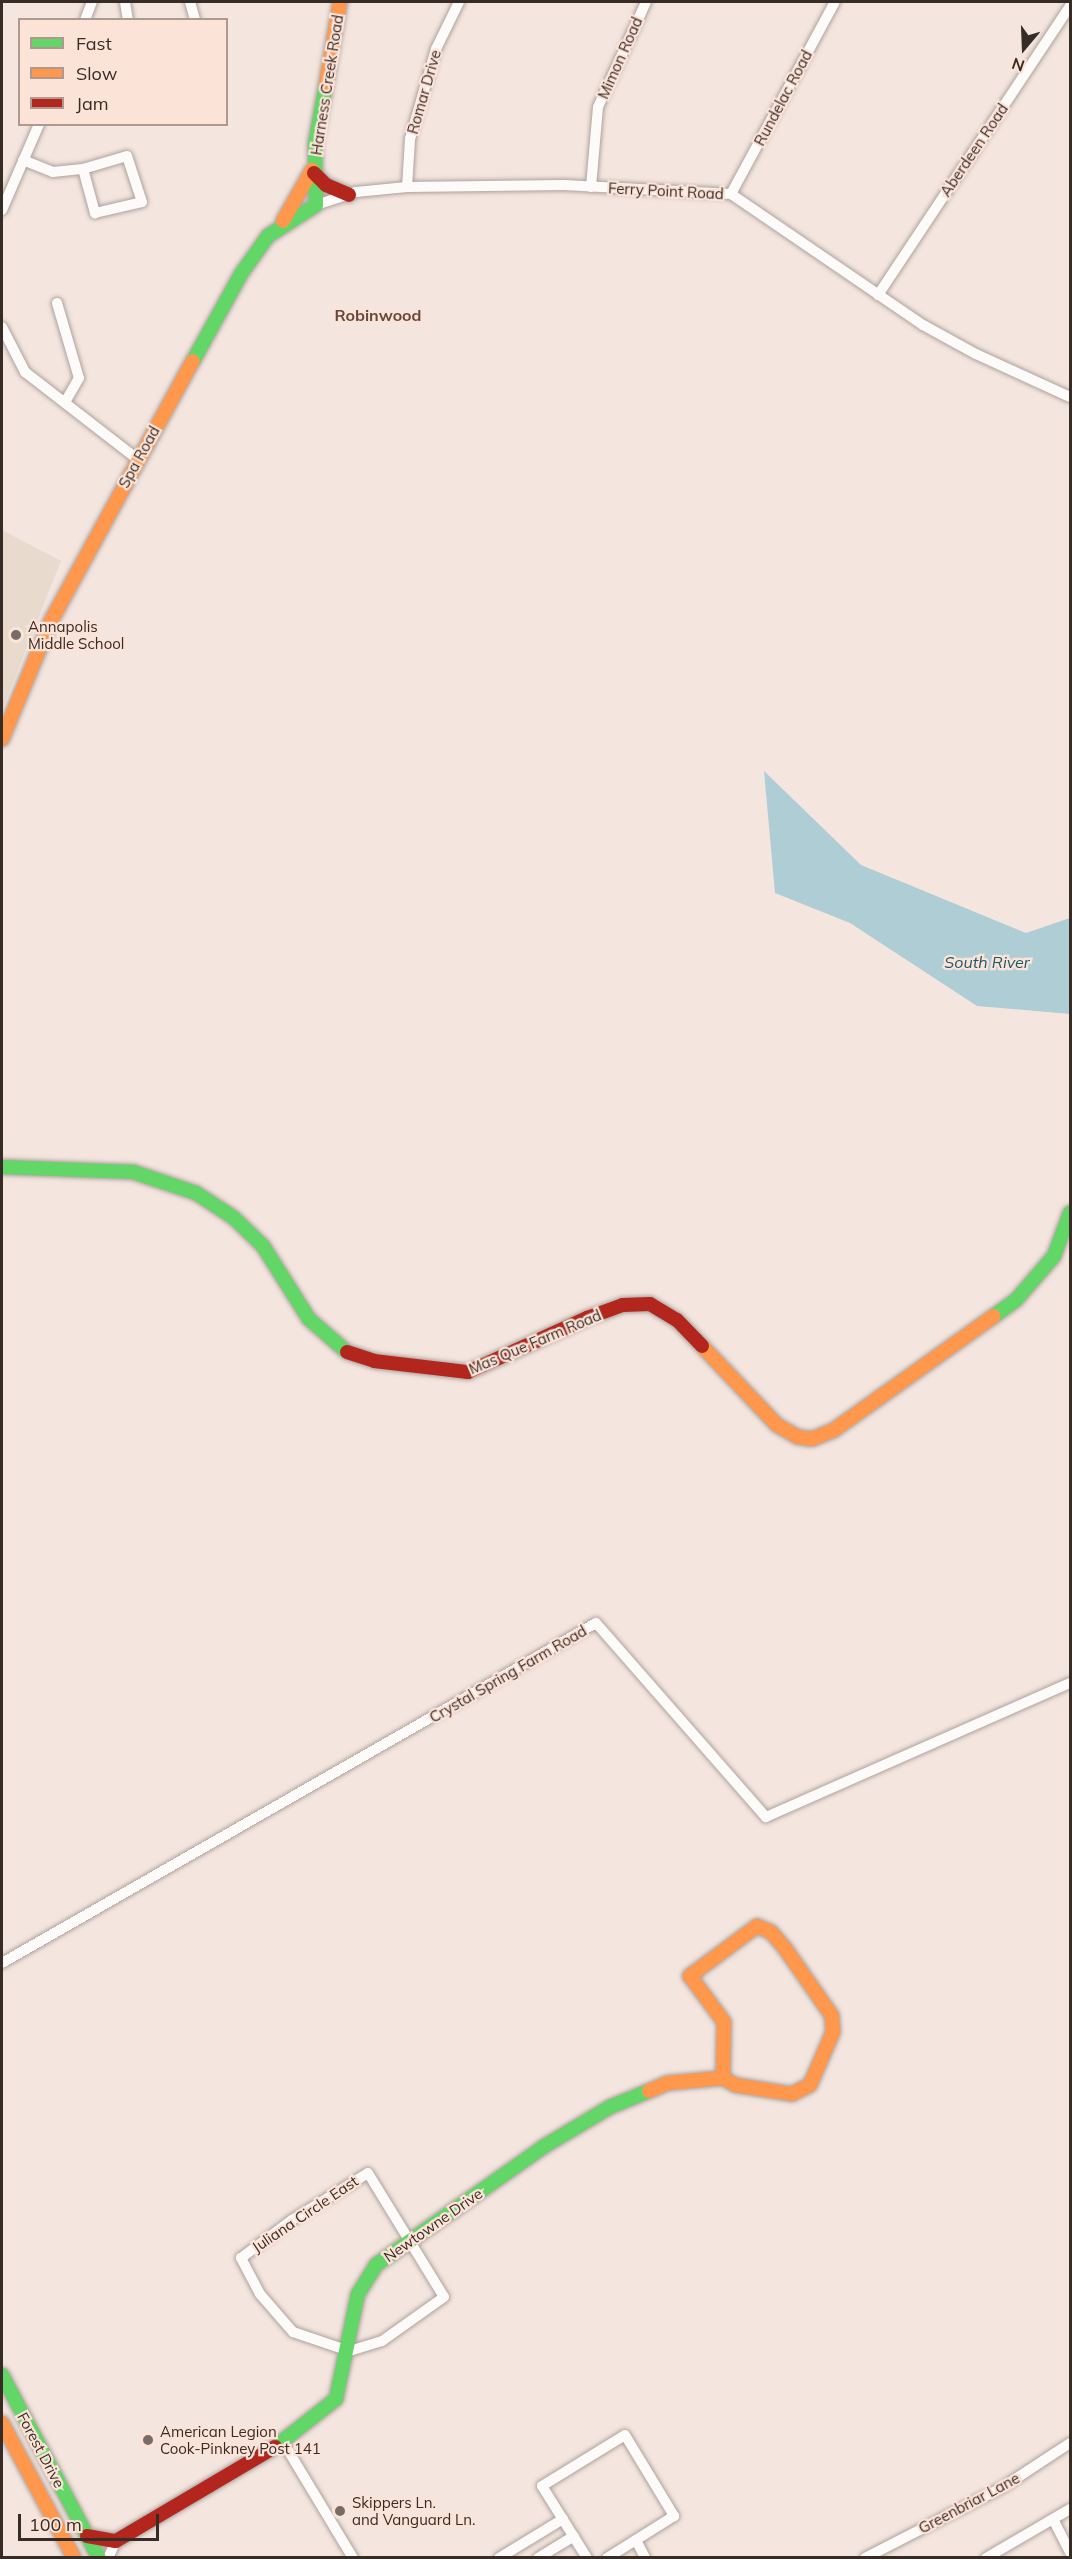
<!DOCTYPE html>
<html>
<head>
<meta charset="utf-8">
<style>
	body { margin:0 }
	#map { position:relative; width:1072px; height:2559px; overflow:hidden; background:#f4e6df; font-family:Mulish,sans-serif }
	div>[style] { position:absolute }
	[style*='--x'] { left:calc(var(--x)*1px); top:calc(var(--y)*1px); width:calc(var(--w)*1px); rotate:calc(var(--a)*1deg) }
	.education>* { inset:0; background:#e8dacc }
	.water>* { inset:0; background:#afcdd4 }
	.roads { filter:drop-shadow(0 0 2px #aea29d) drop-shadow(0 0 2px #aea29d) }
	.street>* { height:10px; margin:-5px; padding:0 5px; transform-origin:5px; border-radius:5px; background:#fdfbfa }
	.fast>* { height:14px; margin:-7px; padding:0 7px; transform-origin:7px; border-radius:7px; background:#63d668 }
	.slow>* { height:14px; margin:-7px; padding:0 7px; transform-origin:7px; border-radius:7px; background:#ff974d }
	.jam>* { height:14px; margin:-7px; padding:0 7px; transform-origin:7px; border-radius:7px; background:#b3261e }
	.dots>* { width:16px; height:16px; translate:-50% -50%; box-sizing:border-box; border:3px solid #fce3d7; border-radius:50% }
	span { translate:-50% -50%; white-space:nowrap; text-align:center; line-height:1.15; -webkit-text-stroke:4.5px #fce3d7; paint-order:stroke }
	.street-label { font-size:15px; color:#372b26 }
	.poi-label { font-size:15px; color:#372b26 }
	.left { translate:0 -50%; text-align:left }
	.neighbourhood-label { font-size:16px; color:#63493d; font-weight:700 }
	.water-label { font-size:16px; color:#1a596a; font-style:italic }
	.frame { position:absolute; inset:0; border:3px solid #372b26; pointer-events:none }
	.legend { position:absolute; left:18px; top:18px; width:210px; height:108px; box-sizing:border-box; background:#fce3d7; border:2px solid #ad9990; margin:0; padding:8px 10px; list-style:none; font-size:18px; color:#372b26 }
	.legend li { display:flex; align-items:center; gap:12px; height:30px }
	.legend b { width:30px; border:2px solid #ad9990 }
	.north { position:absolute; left:994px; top:18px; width:60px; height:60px; -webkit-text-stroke:4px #fce3d7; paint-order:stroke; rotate:199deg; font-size:16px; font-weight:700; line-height:24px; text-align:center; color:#372b26 }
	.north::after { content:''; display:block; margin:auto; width:21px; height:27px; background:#372b26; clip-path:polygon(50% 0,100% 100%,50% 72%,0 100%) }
	.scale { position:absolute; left:18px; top:2514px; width:141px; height:27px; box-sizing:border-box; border:3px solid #372b26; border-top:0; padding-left:8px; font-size:18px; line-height:21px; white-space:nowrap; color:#372b26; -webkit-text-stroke:4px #fce3d7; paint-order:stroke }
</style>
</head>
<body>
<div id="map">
	<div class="education">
		<div style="clip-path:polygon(2px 530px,61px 561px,2px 709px)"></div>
	</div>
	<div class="water">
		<div style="clip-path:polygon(764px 771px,861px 865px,1026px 933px,1070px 918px,1070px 1014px,977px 1006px,850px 923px,775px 893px)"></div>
	</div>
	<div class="roads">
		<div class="street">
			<div style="--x:125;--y:2;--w:18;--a:81"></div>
			<div style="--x:190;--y:2;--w:19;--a:74"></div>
			<div style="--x:85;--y:20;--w:19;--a:-69"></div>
			<div style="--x:23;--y:160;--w:32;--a:22"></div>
			<div style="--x:53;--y:172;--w:30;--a:-6"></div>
			<div style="--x:83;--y:169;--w:46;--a:74.7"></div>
			<div style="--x:95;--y:213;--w:48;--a:-13.2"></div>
			<div style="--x:142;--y:202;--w:48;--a:-108.1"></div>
			<div style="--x:127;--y:156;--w:46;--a:163.5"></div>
			<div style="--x:407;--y:187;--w:48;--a:-86.4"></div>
			<div style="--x:410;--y:139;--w:94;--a:-73.9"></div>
			<div style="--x:436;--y:49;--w:52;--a:-63.9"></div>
			<div style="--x:591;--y:187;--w:80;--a:-85"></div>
			<div style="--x:598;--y:107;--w:115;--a:-65.4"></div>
			<div style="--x:731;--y:194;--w:218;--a:-61.6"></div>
			<div style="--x:316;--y:205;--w:42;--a:-18"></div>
			<div style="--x:356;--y:192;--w:51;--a:-5.6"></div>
			<div style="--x:407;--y:187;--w:157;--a:-0.7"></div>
			<div style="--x:564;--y:185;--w:167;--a:3.1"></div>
			<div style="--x:731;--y:194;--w:232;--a:34.3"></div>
			<div style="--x:923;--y:325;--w:60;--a:28.7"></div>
			<div style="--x:976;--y:354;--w:103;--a:24.6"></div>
			<div style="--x:2;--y:210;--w:94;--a:-66.7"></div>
			<div style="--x:878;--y:295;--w:347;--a:-56.4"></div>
			<div style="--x:57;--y:303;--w:78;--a:73.7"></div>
			<div style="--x:79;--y:378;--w:28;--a:120"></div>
			<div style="--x:2;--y:327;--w:51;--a:62.9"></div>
			<div style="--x:25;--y:372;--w:142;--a:37.8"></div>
			<div style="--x:2;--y:1963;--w:684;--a:-29.79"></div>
			<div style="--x:596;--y:1623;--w:258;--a:48.8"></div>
			<div style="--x:766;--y:1817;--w:332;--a:-23.8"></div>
			<div style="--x:368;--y:2173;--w:145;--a:58.5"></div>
			<div style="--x:444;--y:2297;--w:76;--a:144.6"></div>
			<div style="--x:382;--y:2341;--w:34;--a:163"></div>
			<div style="--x:349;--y:2351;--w:59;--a:-161.3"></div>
			<div style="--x:293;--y:2332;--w:50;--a:-131"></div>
			<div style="--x:260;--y:2294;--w:41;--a:-117.8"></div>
			<div style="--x:241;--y:2258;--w:64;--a:-36.7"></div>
			<div style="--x:292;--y:2220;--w:89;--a:-31.7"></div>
			<div style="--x:283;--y:2442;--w:135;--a:58.9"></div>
			<div style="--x:1053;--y:2519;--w:37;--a:63"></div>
			<div style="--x:636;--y:2540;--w:20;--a:63"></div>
			<div style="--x:108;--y:2558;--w:19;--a:-65"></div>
			<div style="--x:499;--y:2558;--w:75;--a:-31.4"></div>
			<div style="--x:538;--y:2558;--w:42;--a:-31.4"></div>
			<div style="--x:587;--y:2558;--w:85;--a:-122"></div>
			<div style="--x:542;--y:2486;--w:97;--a:-31.6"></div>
			<div style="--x:625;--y:2435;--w:95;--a:58.8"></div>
			<div style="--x:674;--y:2516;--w:79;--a:147.9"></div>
			<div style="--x:865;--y:2558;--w:155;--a:-27.2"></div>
			<div style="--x:1003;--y:2487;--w:80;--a:-33.3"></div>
			<div style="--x:986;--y:2558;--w:97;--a:-30.3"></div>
		</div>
		<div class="fast">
			<div style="--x:193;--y:361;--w:99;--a:-61.1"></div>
			<div style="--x:241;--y:274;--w:47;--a:-54.6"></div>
			<div style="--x:268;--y:236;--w:57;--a:-32.9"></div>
			<div style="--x:316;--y:205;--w:61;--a:-90.9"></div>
			<div style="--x:315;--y:144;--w:61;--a:-79.6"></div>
			<div style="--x:2;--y:1167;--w:131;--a:2.2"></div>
			<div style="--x:133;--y:1172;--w:66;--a:18.4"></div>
			<div style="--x:196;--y:1193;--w:45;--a:33.3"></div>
			<div style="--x:234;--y:1218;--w:40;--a:44"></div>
			<div style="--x:263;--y:1246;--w:86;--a:57.8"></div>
			<div style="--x:309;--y:1319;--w:50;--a:41"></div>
			<div style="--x:994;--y:1316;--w:27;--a:-36"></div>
			<div style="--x:1016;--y:1300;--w:58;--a:-49.2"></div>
			<div style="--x:1054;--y:1256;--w:46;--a:-69.6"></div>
			<div style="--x:2;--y:2375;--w:207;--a:62.1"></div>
			<div style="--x:275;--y:2447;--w:78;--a:-38.2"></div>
			<div style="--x:336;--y:2399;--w:107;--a:-78.2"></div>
			<div style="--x:358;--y:2294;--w:34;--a:-58"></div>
			<div style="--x:376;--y:2265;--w:204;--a:-35.2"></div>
			<div style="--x:543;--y:2147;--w:78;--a:-30.8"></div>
			<div style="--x:610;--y:2107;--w:42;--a:-22.3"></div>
		</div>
		<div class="slow">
			<div style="--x:326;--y:84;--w:83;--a:-80.3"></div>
			<div style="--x:283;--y:221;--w:59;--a:-60.4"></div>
			<div style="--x:2;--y:739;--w:128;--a:-67.4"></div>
			<div style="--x:51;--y:621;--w:296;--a:-61.4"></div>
			<div style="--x:702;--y:1346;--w:109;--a:46.5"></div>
			<div style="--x:777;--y:1425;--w:24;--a:30"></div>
			<div style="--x:798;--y:1437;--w:14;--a:8"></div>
			<div style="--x:812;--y:1439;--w:24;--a:-22"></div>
			<div style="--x:834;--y:1430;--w:196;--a:-35.5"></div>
			<div style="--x:649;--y:2091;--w:21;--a:-23"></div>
			<div style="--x:668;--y:2083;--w:55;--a:-5.2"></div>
			<div style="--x:723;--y:2078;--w:14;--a:30"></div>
			<div style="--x:735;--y:2085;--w:58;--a:9"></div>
			<div style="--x:792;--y:2094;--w:20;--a:-27"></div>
			<div style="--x:810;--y:2085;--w:58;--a:-66.5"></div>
			<div style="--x:833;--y:2032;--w:16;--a:-94"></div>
			<div style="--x:832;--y:2016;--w:84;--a:-124.8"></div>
			<div style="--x:784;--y:1947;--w:20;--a:-131"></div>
			<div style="--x:771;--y:1932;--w:15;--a:-157"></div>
			<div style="--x:757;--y:1926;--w:84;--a:143.3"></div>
			<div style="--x:690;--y:1976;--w:57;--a:53.5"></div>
			<div style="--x:724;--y:2022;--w:56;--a:91"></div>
			<div style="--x:2;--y:2423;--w:153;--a:61.9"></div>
		</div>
		<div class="jam">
			<div style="--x:314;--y:173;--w:17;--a:45"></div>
			<div style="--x:326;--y:185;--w:25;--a:23"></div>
			<div style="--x:347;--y:1352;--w:28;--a:18"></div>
			<div style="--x:374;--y:1361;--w:95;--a:6.7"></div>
			<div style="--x:468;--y:1372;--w:131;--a:-24.4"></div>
			<div style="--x:587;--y:1318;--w:38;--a:-20"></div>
			<div style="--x:623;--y:1305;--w:27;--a:-2"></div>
			<div style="--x:650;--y:1304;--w:31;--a:31"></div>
			<div style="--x:677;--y:1320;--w:36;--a:46"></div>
			<div style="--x:87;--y:2536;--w:29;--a:10"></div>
			<div style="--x:116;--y:2541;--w:185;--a:-30.6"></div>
		</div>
	</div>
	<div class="dots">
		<div style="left:16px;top:635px;background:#796c67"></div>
		<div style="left:148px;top:2440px;background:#796c67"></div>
		<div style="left:340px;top:2511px;background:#796c67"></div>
	</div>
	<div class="street-label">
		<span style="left:620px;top:58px;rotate:-66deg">Mimon Road</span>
		<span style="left:327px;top:85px;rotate:-81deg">Harness Creek Road</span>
		<span style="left:424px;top:92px;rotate:-74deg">Romar Drive</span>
		<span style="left:783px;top:98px;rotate:-62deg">Rundelac Road</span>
		<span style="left:974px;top:150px;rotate:-56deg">Aberdeen Road</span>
		<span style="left:666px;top:191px;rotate:3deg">Ferry Point Road</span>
		<span style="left:139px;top:457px;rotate:-61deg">Spa Road</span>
		<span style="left:535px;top:1342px;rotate:-23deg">Mas Que Farm Road</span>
		<span style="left:508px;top:1674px;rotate:-30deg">Crystal Spring Farm Road</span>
		<span style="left:305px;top:2214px;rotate:-34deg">Juliana Circle East</span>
		<span style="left:433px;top:2225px;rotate:-35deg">Newtowne Drive</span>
		<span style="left:41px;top:2450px;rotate:62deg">Forest Drive</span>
		<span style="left:969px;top:2503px;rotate:-28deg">Greenbriar Lane</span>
	</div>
	<div class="poi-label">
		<span class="left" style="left:28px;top:635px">Annapolis<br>Middle School</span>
		<span class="left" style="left:160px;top:2440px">American Legion<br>Cook-Pinkney Post 141</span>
		<span class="left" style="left:352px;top:2511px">Skippers Ln.<br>and Vanguard Ln.</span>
	</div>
	<div class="neighbourhood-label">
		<span style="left:378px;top:315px">Robinwood</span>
	</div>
	<div class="water-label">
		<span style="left:987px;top:962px">South River</span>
	</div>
	<div class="frame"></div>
	<ul class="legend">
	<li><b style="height:8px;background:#63d668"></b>Fast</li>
	<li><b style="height:8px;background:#ff974d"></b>Slow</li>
	<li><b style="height:8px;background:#b3261e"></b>Jam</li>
	</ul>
	<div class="north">N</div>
	<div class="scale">100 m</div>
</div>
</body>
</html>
